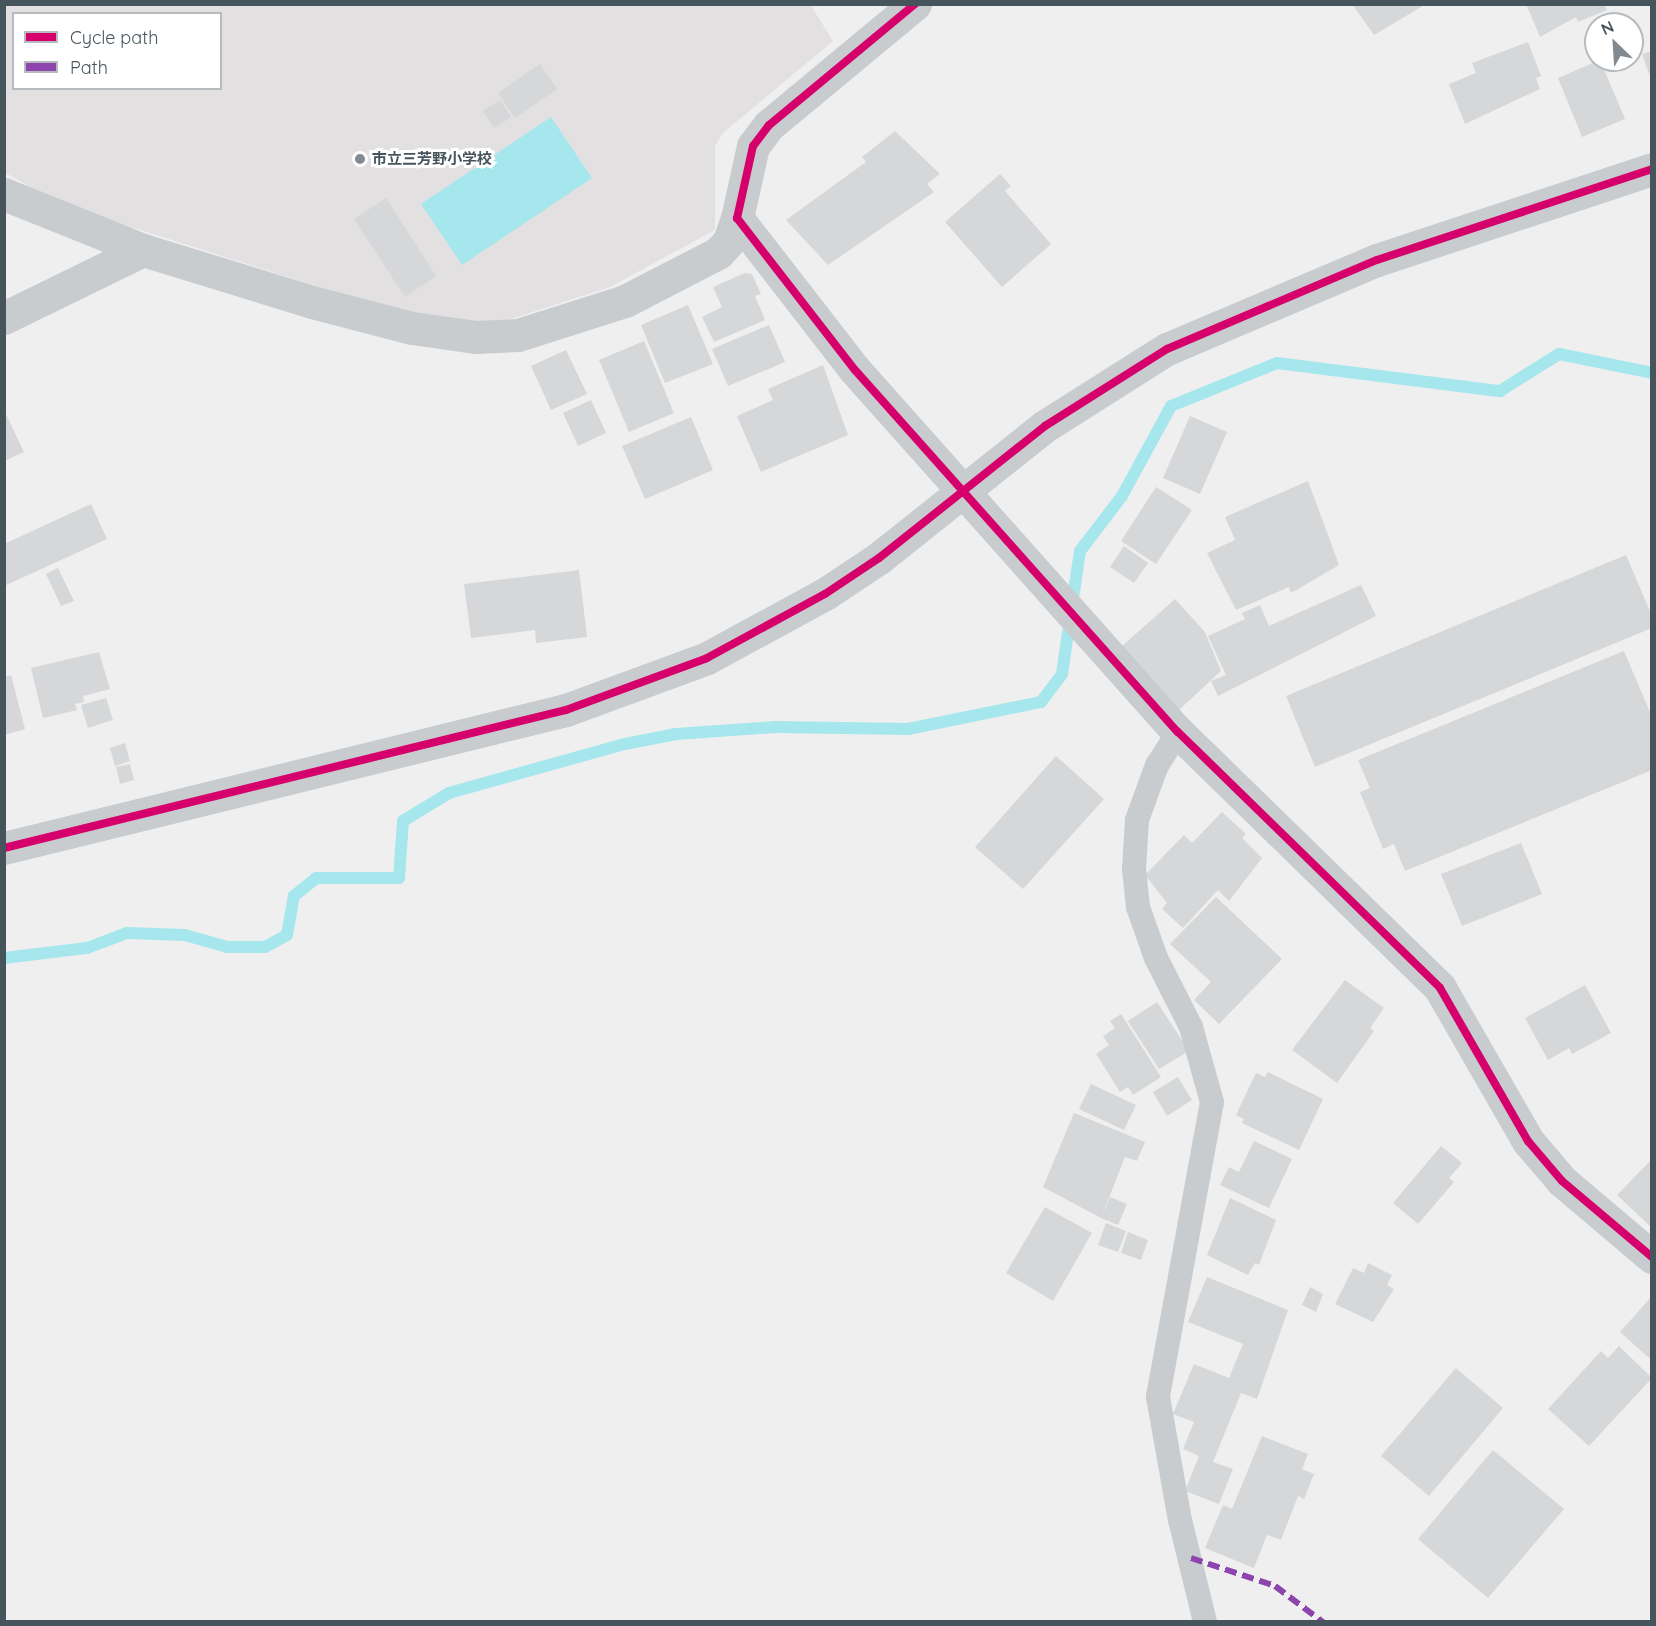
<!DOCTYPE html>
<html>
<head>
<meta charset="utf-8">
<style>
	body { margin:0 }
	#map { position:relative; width:1656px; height:1626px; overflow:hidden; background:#f0efef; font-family:Quicksand,"Noto Sans JP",sans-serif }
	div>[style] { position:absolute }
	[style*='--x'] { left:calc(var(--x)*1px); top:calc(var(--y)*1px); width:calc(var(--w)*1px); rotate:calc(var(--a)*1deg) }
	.education>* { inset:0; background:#e2e0e1 }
	.water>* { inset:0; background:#a6e7ee }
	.stream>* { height:12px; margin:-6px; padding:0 6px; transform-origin:6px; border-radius:6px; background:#a6e7ee }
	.building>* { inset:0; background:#d6d7d8 }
	.service>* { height:24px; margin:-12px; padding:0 12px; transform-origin:12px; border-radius:12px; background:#c9ccce }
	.minor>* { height:33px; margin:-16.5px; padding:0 16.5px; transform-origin:16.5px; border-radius:16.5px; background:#c9ccce }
	.tertiary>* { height:33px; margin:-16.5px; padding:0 16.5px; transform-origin:16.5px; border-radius:16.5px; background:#c9ccce }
	.quiet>* { height:6px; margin-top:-3px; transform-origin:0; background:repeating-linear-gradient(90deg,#8e44ad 0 12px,transparent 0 18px) }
	.cycleway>* { height:8px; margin:-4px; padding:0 4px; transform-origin:4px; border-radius:4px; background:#d6006c }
	.dots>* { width:16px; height:16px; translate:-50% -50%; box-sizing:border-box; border:3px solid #fff; border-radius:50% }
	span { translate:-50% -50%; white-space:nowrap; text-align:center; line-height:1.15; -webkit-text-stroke:6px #fff; paint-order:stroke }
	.poi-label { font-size:15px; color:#46545c; font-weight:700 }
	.left { translate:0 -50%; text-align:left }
	.frame { position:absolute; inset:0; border:6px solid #46545c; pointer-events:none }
	.legend { position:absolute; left:12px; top:12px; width:210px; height:78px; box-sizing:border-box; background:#fff; border:2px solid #b5bbbe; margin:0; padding:8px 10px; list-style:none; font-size:18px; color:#46545c }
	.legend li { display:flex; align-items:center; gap:12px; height:30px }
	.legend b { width:30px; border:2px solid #b5bbbe }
	.north { position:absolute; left:1584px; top:12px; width:60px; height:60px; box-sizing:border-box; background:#fff; border:2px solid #b5bbbe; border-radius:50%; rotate:335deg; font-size:16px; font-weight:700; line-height:24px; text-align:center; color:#46545c }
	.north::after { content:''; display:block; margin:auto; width:21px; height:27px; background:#828a8f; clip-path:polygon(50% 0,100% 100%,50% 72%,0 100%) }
</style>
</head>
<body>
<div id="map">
	<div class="education">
		<div style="clip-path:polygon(evenodd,810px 4px,833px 41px,723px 133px,715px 146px,715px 230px,610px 287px,504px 321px,453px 321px,363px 301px,106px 219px,39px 192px,4px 172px,4px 5px,810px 4px,14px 14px,220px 14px,220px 88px,14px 88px,14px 14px)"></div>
	</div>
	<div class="water">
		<div style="clip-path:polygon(551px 117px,592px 178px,462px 265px,421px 204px)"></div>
	</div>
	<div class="stream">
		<div style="--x:4;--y:958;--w:84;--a:-6.9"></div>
		<div style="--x:87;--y:948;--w:43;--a:-20.6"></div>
		<div style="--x:127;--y:933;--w:58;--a:2"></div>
		<div style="--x:185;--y:935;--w:44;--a:15.9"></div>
		<div style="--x:227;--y:947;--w:38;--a:0"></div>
		<div style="--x:265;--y:947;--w:25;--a:-29"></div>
		<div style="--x:287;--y:935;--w:40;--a:-80"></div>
		<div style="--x:294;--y:896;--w:28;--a:-39"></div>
		<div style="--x:316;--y:878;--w:83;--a:0"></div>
		<div style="--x:399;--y:878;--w:57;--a:-86"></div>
		<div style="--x:403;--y:821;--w:54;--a:-31.3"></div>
		<div style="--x:449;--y:793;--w:183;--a:-15.6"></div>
		<div style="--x:625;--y:744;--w:52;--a:-11.1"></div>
		<div style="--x:676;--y:734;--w:99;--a:-4"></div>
		<div style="--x:775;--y:727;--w:133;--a:0.9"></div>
		<div style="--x:908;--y:729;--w:136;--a:-11.5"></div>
		<div style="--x:1041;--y:702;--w:35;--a:-53"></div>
		<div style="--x:1062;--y:674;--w:124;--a:-81.7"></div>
		<div style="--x:1080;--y:551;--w:69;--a:-52.6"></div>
		<div style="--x:1122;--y:496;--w:102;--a:-61.4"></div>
		<div style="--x:1171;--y:406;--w:114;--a:-22.1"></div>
		<div style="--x:1277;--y:363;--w:225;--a:7.2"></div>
		<div style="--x:1500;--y:391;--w:70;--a:-32.1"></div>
		<div style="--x:1559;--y:354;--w:95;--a:11.5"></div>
	</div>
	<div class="building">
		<div style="clip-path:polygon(1352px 4px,1426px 4px,1374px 35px)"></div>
		<div style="clip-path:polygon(1526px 4px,1604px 4px,1607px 10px,1578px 22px,1576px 17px,1540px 37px)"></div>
		<div style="clip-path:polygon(1528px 42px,1541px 76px,1536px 78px,1540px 89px,1465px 124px,1449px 84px,1476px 73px,1472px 63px)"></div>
		<div style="clip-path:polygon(1652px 51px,1652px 79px,1651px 79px,1642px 54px)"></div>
		<div style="clip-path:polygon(1600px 60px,1625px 119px,1582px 137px,1558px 78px)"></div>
		<div style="clip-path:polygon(540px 64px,557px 89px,515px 118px,498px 93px)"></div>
		<div style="clip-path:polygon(500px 100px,511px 117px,494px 128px,483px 111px)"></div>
		<div style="clip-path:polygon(895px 131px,940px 174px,927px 184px,934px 192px,828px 265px,786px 220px,866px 162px,862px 157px)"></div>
		<div style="clip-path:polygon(1000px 174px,1011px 186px,1005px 191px,1051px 244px,1002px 287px,945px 222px)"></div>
		<div style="clip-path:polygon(386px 198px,436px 276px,405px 297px,354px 219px)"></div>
		<div style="clip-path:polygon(745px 273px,752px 274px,761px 294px,755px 296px,765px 320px,714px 342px,702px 317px,722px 307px,713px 287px)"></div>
		<div style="clip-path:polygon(688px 305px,713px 364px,665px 383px,641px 325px)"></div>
		<div style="clip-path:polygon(769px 325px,785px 362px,728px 386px,712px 349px)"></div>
		<div style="clip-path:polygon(644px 341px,674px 413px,629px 432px,599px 360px)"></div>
		<div style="clip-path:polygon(566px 350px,587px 394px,551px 410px,531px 366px)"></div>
		<div style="clip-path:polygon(823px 365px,848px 435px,761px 472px,737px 416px,773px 400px,768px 389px)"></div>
		<div style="clip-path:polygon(591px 400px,606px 433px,578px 446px,563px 413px)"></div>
		<div style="clip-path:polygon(4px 410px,24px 452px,4px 461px)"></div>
		<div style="clip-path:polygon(1190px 416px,1227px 432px,1200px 494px,1163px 478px)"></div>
		<div style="clip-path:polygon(691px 417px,713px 470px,645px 499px,622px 446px)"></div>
		<div style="clip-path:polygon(1308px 481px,1339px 565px,1291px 593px,1289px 587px,1236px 610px,1207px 553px,1235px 540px,1225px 517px)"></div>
		<div style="clip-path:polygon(1156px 487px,1192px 510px,1156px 564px,1121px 541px)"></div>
		<div style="clip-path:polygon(91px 504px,107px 539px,4px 586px,4px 544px)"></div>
		<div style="clip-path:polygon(1124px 546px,1148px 563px,1134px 583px,1110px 567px)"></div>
		<div style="clip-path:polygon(1626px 555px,1652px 616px,1652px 628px,1315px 767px,1286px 696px)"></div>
		<div style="clip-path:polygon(58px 568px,74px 601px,61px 606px,46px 574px)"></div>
		<div style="clip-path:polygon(579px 570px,587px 637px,536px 643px,535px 630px,471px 638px,464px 584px)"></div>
		<div style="clip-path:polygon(1361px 585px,1376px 616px,1218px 696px,1211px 681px,1226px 675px,1208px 636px,1245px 619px,1242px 613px,1260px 605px,1269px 626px)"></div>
		<div style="clip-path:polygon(1175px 599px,1205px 632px,1221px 671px,1179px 710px,1122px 646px)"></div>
		<div style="clip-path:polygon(1624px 651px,1652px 717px,1652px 770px,1405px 871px,1394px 844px,1383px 849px,1360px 792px,1370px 788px,1358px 760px)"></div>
		<div style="clip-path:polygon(99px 652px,110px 689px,83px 696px,84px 702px,75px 704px,77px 710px,43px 718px,31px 668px)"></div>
		<div style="clip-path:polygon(11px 675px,25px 729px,4px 735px,4px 677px)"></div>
		<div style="clip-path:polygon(106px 698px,113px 720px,88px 728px,81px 705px)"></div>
		<div style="clip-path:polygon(125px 743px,130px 761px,115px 766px,110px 748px)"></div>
		<div style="clip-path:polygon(1056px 756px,1104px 799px,1023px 889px,975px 847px)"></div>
		<div style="clip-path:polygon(130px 764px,134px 780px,120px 784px,116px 767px)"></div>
		<div style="clip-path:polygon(1222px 812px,1246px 834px,1242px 838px,1262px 858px,1229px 901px,1218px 890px,1183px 928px,1162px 909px,1167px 903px,1145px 875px,1184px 835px,1192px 843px)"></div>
		<div style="clip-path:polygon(1521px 843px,1542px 894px,1462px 926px,1441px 874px)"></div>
		<div style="clip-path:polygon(1216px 897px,1282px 959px,1219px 1024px,1194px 1000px,1211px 982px,1170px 944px)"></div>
		<div style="clip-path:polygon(1345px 980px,1384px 1008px,1370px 1028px,1374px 1031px,1337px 1083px,1292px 1050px)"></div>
		<div style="clip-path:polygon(1585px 985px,1611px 1033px,1572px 1054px,1569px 1048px,1548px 1060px,1525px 1018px)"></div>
		<div style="clip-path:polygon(1157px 1002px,1189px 1051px,1159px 1069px,1128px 1021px)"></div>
		<div style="clip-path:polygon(1121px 1014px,1161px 1077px,1133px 1095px,1128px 1087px,1120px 1092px,1096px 1054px,1109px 1045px,1103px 1036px,1115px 1028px,1110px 1021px)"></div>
		<div style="clip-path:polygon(1268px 1072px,1323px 1099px,1299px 1150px,1242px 1123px,1244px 1119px,1236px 1115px,1256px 1073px,1265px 1077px)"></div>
		<div style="clip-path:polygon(1178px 1077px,1192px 1100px,1167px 1116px,1153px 1092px)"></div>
		<div style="clip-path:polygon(1091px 1084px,1136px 1105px,1124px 1130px,1079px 1109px)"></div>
		<div style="clip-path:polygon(1074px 1113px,1145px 1142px,1137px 1161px,1125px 1157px,1101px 1218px,1043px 1187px)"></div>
		<div style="clip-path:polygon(1254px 1141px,1292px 1159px,1269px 1208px,1220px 1185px,1229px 1167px,1239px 1172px)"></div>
		<div style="clip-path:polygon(1441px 1146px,1462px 1163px,1449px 1178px,1454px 1182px,1418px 1224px,1393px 1203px)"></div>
		<div style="clip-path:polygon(1652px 1159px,1652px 1228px,1617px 1195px)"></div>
		<div style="clip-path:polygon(1110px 1197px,1127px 1204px,1118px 1225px,1101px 1218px)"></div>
		<div style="clip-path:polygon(1230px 1198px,1276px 1220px,1259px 1265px,1255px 1263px,1248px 1275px,1207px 1255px)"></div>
		<div style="clip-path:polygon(1045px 1207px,1092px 1233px,1053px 1301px,1006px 1273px)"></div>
		<div style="clip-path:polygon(1106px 1223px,1126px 1231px,1118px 1252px,1098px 1245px)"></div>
		<div style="clip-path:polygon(1128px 1232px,1148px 1240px,1141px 1260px,1121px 1253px)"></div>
		<div style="clip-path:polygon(1368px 1263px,1392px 1275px,1387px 1285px,1394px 1289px,1373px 1322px,1335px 1304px,1353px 1268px,1364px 1273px)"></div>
		<div style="clip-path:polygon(1207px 1277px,1288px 1310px,1257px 1399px,1241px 1393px,1213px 1462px,1233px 1469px,1219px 1504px,1185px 1491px,1199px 1456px,1183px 1449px,1194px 1422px,1173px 1414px,1194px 1364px,1229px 1378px,1243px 1344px,1188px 1322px)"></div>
		<div style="clip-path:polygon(1310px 1287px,1323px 1294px,1316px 1312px,1302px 1305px)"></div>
		<div style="clip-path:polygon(1652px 1296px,1652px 1355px,1649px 1358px,1620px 1332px)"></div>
		<div style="clip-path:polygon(1619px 1346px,1652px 1378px,1589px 1446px,1548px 1409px,1601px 1351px,1608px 1358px)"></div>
		<div style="clip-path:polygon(1456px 1368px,1503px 1408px,1429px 1496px,1381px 1456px)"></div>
		<div style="clip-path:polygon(1262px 1436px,1308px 1454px,1302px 1469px,1314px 1474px,1304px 1499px,1298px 1496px,1281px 1540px,1267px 1535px,1254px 1568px,1205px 1548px,1223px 1505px,1232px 1509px)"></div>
		<div style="clip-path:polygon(1493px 1450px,1564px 1509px,1488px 1598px,1418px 1539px)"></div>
	</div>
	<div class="service">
		<div style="--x:1178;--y:732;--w:39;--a:122"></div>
		<div style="--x:1157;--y:765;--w:59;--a:110"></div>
		<div style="--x:1137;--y:820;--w:49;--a:93.5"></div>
		<div style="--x:1134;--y:869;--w:38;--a:84"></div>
		<div style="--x:1138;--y:907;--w:54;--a:70.6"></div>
		<div style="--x:1156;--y:958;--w:77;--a:63.1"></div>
		<div style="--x:1191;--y:1027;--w:78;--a:74.4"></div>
		<div style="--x:1212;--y:1102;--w:300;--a:100.4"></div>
		<div style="--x:1158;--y:1397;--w:125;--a:79.9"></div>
		<div style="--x:1180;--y:1520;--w:105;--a:76.2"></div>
	</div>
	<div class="minor">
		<div style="--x:915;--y:4;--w:190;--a:140.3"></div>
		<div style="--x:769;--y:125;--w:26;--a:127"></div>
		<div style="--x:753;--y:146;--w:74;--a:102.5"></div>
		<div style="--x:737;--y:218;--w:192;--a:52.2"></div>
		<div style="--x:855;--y:370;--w:485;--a:48.3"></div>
		<div style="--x:1178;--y:732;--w:366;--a:44.3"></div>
		<div style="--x:1440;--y:988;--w:177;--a:60.1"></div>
		<div style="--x:1528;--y:1141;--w:52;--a:49.6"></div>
		<div style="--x:1562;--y:1181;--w:118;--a:40.2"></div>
		<div style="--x:4;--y:194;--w:150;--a:21.9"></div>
		<div style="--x:143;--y:250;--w:177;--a:17.1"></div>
		<div style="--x:312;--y:302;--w:103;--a:14.6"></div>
		<div style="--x:412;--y:328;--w:65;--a:8"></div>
		<div style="--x:476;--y:337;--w:42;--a:-2.7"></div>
		<div style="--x:518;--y:335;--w:112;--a:-17.6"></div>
		<div style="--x:625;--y:301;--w:105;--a:-27.3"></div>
		<div style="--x:718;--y:253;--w:16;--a:-47"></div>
		<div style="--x:729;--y:241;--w:24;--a:-71"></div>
		<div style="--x:4;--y:318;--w:155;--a:-26.1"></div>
	</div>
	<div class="tertiary">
		<div style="--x:4;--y:848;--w:579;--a:-13.8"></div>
		<div style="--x:566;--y:710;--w:150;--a:-20.2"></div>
		<div style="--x:707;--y:658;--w:134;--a:-28.5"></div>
		<div style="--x:825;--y:594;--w:65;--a:-33.7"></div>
		<div style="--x:879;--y:558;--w:212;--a:-38.5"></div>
		<div style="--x:1045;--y:426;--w:144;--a:-32.3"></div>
		<div style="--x:1167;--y:349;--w:228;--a:-23"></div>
		<div style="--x:1377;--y:260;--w:290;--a:-18.3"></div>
	</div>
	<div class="quiet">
		<div style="--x:1191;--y:1558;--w:89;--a:18.4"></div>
		<div style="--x:1275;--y:1586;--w:60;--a:36.9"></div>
	</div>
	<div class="cycleway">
		<div style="--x:915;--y:4;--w:190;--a:140.3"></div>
		<div style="--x:769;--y:125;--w:26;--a:127"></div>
		<div style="--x:753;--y:146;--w:74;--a:102.5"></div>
		<div style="--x:737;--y:218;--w:192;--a:52.2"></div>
		<div style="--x:855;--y:370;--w:485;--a:48.3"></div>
		<div style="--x:1178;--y:732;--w:366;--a:44.3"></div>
		<div style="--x:1440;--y:988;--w:177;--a:60.1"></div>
		<div style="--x:1528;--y:1141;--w:52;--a:49.6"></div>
		<div style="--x:1562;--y:1181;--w:118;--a:40.2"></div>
		<div style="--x:4;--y:848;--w:579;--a:-13.8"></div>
		<div style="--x:566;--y:710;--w:150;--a:-20.2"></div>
		<div style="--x:707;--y:658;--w:134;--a:-28.5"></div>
		<div style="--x:825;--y:594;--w:65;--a:-33.7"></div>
		<div style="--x:879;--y:558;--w:212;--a:-38.5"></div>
		<div style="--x:1045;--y:426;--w:144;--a:-32.3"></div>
		<div style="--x:1167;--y:349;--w:228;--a:-23"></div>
		<div style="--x:1377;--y:260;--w:290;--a:-18.3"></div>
	</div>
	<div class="dots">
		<div style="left:360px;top:159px;background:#828a8f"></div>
	</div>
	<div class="poi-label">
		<span class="left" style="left:372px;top:159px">市立三芳野小学校</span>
	</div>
	<div class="frame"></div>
	<ul class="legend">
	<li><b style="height:8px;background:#d6006c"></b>Cycle path</li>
	<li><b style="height:8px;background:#8e44ad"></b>Path</li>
	</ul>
	<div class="north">N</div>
</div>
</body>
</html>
